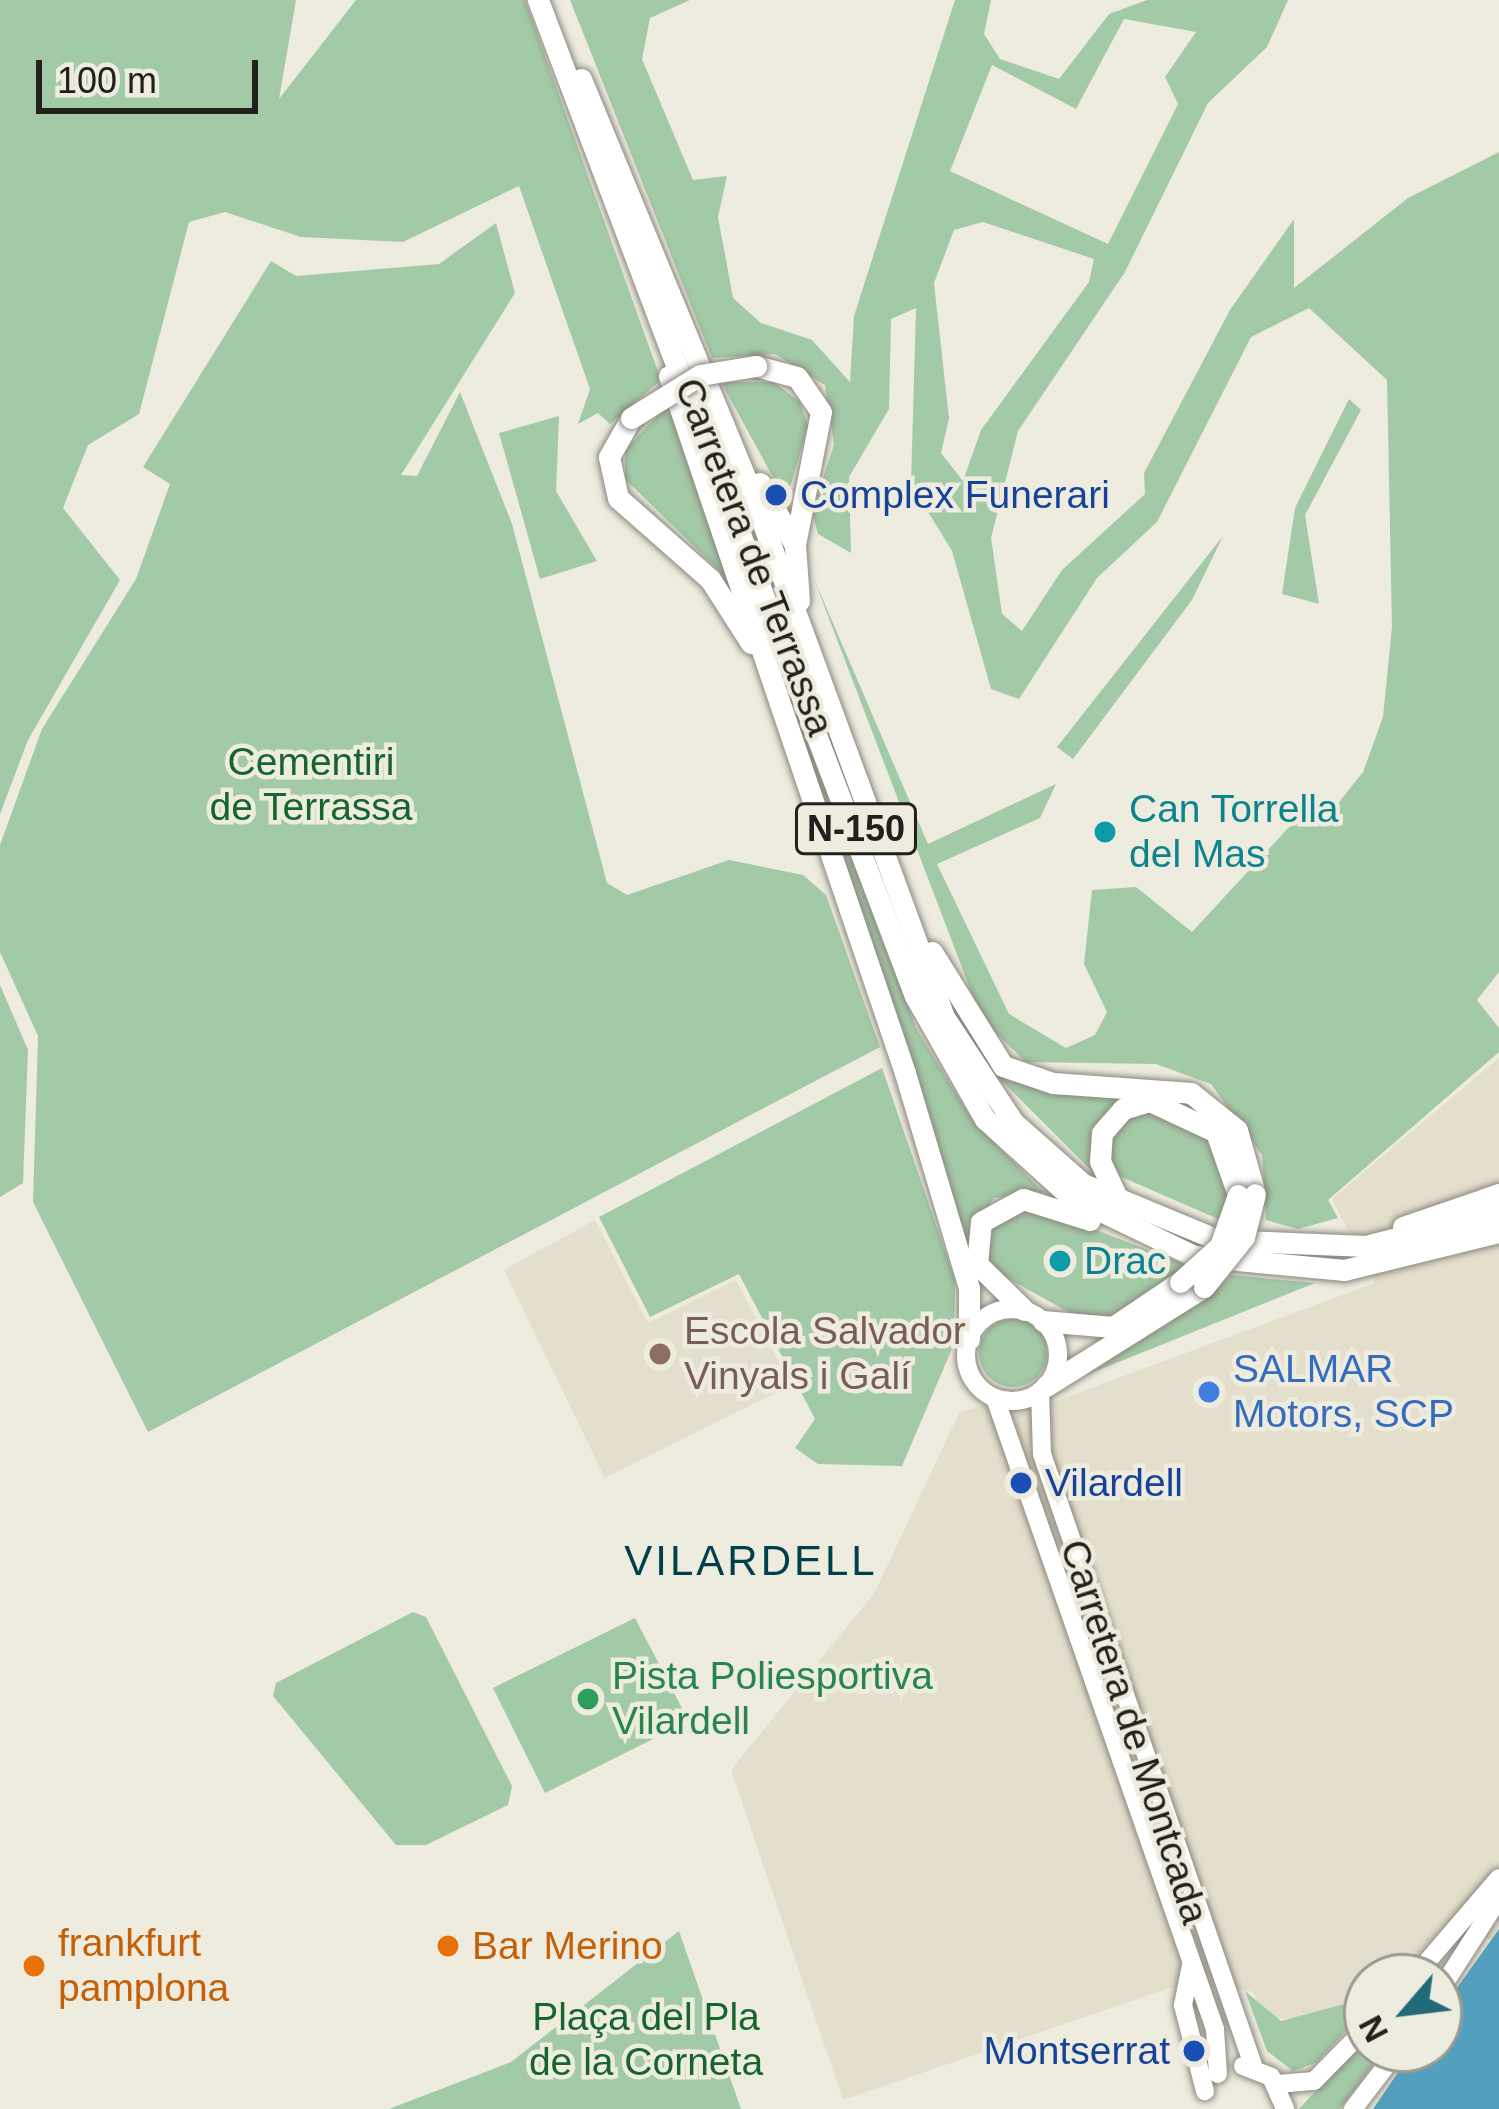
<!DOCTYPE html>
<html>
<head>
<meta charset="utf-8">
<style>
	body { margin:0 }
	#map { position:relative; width:1499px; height:2109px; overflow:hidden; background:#eeebdf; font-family:Arial,sans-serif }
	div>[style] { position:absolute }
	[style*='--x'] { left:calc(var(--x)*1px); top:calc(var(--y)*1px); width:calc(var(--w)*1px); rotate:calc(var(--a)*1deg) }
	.built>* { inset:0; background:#e4dfcc }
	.green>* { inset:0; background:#a3caa7 }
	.round { border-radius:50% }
	.water>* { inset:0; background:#52a0be }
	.roads { filter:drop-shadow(0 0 3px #8b887e) drop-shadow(0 0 3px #8b887e) }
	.secondary>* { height:18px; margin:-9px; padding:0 9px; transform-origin:9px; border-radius:9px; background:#fff }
	.secondary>.ring { margin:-9px; padding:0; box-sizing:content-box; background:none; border:18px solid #fff; border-radius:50% }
	.primary>* { height:21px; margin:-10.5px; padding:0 10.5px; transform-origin:10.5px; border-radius:10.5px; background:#fff }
	.bridges { filter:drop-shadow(0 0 3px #8b887e) drop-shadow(0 0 3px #8b887e) }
	.primary-bridge>* { height:21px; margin:-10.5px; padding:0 10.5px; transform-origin:10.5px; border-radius:10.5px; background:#fff }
	.dots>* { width:33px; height:33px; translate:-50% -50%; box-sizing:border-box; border:6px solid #eeebdf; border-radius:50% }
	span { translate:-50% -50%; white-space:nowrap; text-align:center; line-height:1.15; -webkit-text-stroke:9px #eeebdf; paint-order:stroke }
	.shield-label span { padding:3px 9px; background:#eeebdf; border:3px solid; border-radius:9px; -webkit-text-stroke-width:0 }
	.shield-label { font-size:36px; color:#21201c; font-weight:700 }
	.transit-label { font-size:39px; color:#164399 }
	.left { translate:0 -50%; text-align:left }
	.right { translate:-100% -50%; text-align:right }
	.street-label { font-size:39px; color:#21201c }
	.park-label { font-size:39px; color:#16662b }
	.culture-label { font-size:39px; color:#0d838f }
	.education-label { font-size:39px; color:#785e54 }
	.shop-label { font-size:39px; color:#366cbe }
	.leisure-label { font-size:39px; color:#27864d }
	.food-label { font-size:39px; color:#c56008 }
	.neighbourhood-label { font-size:42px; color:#00404b; letter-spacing:3px }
	.north { position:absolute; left:1343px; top:1953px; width:120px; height:120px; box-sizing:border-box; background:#eeebdf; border:3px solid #9c9a91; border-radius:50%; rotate:242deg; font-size:33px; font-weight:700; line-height:48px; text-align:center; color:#21201c }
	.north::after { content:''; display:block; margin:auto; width:42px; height:54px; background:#236a78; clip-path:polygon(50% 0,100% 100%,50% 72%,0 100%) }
	.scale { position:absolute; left:36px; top:60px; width:222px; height:54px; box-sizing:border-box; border:6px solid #21201c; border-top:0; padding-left:15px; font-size:36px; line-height:42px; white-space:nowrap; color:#21201c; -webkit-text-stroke:9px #eeebdf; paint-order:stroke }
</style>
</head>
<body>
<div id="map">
	<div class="built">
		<div style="clip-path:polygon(1499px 1058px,1499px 1929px,1491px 1941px,1457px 1914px,1395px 1977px,1367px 1977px,1367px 1998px,1315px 2020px,1267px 2018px,1253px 1992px,1214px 1982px,1169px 1988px,843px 2100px,731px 1770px,875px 1592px,959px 1413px,987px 1404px,1002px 1421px,1375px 1283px,1332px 1199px)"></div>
		<div style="clip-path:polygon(595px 1220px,648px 1323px,736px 1280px,791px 1385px,605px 1478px,504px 1270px)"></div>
	</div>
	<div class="green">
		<div style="clip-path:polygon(0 0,296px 0,279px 99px,356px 0,525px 0,661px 380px,610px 424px,598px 413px,578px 424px,590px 389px,519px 186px,403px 242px,301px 237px,225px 212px,189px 222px,139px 414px,88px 445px,63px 508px,120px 580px,28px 740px,0 814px)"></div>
		<div style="clip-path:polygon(evenodd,570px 0,690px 0,650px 18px,642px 59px,693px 180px,727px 176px,718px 217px,733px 298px,761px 323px,812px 340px,850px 382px,854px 316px,955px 0,991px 0,984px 34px,1000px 59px,1059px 79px,1109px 14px,1147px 0,1288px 0,1267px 47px,1208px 103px,1125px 272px,1018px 431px,991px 538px,1002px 614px,1022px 631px,1062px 570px,1145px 494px,1144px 473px,1230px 310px,1294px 219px,1294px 288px,1408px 198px,1499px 152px,1499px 972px,1477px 1000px,1499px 1028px,1499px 1052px,1328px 1200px,1338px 1218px,1298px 1229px,1266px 1220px,1262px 1155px,1211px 1084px,1156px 1064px,1026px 1062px,982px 1020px,814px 579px,928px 844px,1056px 784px,1040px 818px,937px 864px,1009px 1014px,1066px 1048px,1095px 1035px,1107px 1012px,1084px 964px,1092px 890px,1136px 887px,1192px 932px,1291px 825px,1328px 816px,1363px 772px,1383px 717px,1392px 627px,1387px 380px,1309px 308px,1251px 337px,1157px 522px,1097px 578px,1019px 699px,991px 689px,952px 551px,911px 484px,916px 308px,891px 319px,889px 409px,849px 477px,851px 553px,818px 534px,812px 511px,834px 445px,825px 385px,775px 354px,712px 358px,570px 0,1124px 19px,1196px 32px,1165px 77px,1178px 104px,1108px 244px,950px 171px,992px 65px,1076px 109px,1124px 19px,570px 0,983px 222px,1094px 259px,1089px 282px,981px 430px,963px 481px,941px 453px,949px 418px,934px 283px,954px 230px,983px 222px)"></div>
		<div style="clip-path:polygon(496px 223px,515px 293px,401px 475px,417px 476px,460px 392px,512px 524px,607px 883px,627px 895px,729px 860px,803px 875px,826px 895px,880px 1047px,148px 1432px,33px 1202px,38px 1036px,0 952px,0 845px,42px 729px,136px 579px,170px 484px,143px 467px,271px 261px,296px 276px,439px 264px)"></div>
		<div style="clip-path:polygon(721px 382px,774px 382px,800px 402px,808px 426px,786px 501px)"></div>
		<div style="clip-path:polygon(1349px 399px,1361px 410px,1305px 515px,1319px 604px,1282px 594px,1295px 508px)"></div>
		<div style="clip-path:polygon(669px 403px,732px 583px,625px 479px,625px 450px)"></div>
		<div style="clip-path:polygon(559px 416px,556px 491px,597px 561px,540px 579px,499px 433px)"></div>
		<div style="clip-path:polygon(718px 489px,916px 1028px,973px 1121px,1043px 1192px,994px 1198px,966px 1242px)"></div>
		<div style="clip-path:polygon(1223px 536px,1192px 600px,1073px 759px,1057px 747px)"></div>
		<div style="clip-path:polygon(0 985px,28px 1050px,23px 1183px,0 1197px)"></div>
		<div style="clip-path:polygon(882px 1068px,955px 1280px,954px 1344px,902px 1466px,818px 1464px,795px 1448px,815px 1419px,739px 1274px,650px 1317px,599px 1217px)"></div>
		<div style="clip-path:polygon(989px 1068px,1040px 1089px,1136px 1090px,1098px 1121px,1092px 1171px)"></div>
		<div style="clip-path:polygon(1143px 1109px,1203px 1129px,1229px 1175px,1225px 1222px,1117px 1175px,1107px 1150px,1119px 1121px)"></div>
		<div style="clip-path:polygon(1025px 1207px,1078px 1223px,1187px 1265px,1111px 1319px,1079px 1318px,986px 1266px,987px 1228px)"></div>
		<div style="clip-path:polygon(1231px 1275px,1315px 1283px,1084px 1376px,1187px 1309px)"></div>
		<div class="round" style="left:979px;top:1319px;width:68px;height:68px"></div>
		<div style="clip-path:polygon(413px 1612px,426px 1617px,512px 1786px,508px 1805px,426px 1845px,396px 1845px,273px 1696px,276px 1683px)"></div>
		<div style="clip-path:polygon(635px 1618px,683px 1710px,669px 1731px,545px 1793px,493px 1688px)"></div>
		<div style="clip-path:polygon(679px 1931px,741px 2109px,389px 2109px,511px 2062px)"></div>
		<div style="clip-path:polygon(1245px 1991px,1281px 2021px,1367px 1998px,1367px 2008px,1316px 2063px,1293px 2071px,1267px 2051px)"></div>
		<div style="clip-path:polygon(1367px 2035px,1367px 2049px,1385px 2049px,1340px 2109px,1299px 2109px)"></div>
	</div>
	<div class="water">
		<div style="clip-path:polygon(1499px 1929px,1499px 2109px,1373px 2109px,1414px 2049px,1439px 2049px,1439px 2013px)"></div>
	</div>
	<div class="roads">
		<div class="secondary">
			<div class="ring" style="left:966px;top:1309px;width:74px;height:74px"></div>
			<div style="--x:1040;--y:1391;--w:63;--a:88.2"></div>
			<div style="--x:1042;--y:1454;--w:650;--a:70.95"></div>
			<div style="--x:995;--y:1398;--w:668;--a:70.78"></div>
			<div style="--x:1215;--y:2029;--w:45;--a:86.2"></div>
			<div style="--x:1191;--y:1965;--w:41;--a:101.3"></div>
			<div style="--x:1183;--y:2005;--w:89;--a:75.7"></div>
			<div style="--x:1414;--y:1977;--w:130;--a:-49.4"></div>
			<div style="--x:1439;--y:1992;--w:112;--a:-57.4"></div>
			<div style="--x:1243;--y:2066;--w:30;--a:21"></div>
			<div style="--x:1271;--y:2077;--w:35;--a:66"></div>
			<div style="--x:1278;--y:2084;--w:36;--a:-5"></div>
			<div style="--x:1314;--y:2081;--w:76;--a:-45.5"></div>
			<div style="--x:1353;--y:2109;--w:76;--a:-52.5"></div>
		</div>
		<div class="primary">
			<div style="--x:538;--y:0;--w:1065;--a:69.27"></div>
			<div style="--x:915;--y:996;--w:142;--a:60.4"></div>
			<div style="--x:985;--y:1119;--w:115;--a:42.2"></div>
			<div style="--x:1070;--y:1196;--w:138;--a:25.8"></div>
			<div style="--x:1194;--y:1256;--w:151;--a:5.3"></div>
			<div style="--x:1344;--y:1270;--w:160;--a:-13.8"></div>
			<div style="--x:581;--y:79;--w:449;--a:67.6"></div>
			<div style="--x:752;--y:494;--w:557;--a:69.84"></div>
			<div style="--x:944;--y:1017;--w:126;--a:56.7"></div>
			<div style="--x:1013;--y:1122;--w:94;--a:41.5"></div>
			<div style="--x:1083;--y:1184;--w:146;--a:22.5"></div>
			<div style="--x:1218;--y:1240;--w:148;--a:2.3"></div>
			<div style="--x:1366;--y:1246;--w:138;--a:-14.7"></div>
			<div style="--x:756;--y:366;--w:42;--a:15"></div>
			<div style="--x:797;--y:377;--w:42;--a:55.6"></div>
			<div style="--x:821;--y:412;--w:136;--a:101.1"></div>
			<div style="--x:795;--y:545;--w:56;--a:85.9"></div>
			<div style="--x:669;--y:376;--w:736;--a:71.29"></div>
			<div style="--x:905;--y:1073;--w:224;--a:73.4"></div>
			<div style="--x:969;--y:1288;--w:51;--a:90"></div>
			<div style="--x:631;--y:418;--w:45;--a:119.4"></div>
			<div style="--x:609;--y:457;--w:42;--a:77.6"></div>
			<div style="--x:618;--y:498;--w:123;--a:41.4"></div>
			<div style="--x:710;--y:579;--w:76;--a:57.4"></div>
			<div style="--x:760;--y:483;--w:71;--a:60.6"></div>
			<div style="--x:932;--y:952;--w:134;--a:58.1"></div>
			<div style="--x:1003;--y:1066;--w:53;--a:18.8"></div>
			<div style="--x:1053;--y:1083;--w:138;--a:4.1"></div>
			<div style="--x:1191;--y:1093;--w:59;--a:38.8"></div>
			<div style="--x:1237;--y:1130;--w:66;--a:74.3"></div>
			<div style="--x:1120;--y:1204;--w:47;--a:-114.9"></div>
			<div style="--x:1100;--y:1161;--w:28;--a:-86"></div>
			<div style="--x:1102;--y:1133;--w:32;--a:-49"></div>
			<div style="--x:1123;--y:1109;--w:28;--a:-17"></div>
			<div style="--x:1150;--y:1101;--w:73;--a:25.2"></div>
			<div style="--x:1216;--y:1132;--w:67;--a:70.8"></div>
			<div style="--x:1403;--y:1227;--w:102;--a:-19"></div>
			<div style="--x:1024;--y:1310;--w:66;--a:-135.6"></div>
			<div style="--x:977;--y:1264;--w:42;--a:-84.6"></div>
			<div style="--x:981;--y:1222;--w:48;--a:-28.7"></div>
			<div style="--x:1023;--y:1199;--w:70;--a:17.4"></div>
			<div style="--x:1043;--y:1321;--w:70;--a:4.9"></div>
			<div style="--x:1113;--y:1327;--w:81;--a:-33.9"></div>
			<div style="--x:1046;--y:1386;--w:186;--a:-32.1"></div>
		</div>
	</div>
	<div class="bridges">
		<div class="primary-bridge">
			<div style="--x:631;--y:418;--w:81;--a:-31.9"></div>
			<div style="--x:700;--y:375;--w:57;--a:-9.1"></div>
			<div style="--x:1180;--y:1282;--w:54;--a:-42"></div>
			<div style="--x:1220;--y:1246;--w:54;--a:-70.6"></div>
			<div style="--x:1204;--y:1287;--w:64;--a:-51.3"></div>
			<div style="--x:1244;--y:1237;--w:44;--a:-75.7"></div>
		</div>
	</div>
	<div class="dots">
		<div style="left:776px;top:495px;background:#1a4fb4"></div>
		<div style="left:1105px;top:832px;background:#0f9aa8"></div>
		<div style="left:1060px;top:1261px;background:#0f9aa8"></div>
		<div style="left:660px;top:1354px;background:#8d6e63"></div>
		<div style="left:1209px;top:1392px;background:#3f7fe0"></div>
		<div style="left:1021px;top:1483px;background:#1a4fb4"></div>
		<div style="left:588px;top:1699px;background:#2e9e5b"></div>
		<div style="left:448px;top:1946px;background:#e8710a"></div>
		<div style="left:34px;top:1966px;background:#e8710a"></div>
		<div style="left:1194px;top:2051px;background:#1a4fb4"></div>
	</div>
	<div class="shield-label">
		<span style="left:856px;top:829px">N-150</span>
	</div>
	<div class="transit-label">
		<span class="left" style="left:800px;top:495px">Complex Funerari</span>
		<span class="left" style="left:1045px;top:1483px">Vilardell</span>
		<span class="right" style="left:1170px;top:2051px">Montserrat</span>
	</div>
	<div class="street-label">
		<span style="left:754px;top:557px;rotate:69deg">Carretera de Terrassa</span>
		<span style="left:1134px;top:1732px;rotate:72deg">Carretera de Montcada</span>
	</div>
	<div class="park-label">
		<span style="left:311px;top:785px">Cementiri<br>de Terrassa</span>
		<span style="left:646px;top:2040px">Plaça del Pla<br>de la Corneta</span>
	</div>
	<div class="culture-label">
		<span class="left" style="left:1129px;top:832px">Can Torrella<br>del Mas</span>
		<span class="left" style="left:1084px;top:1261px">Drac</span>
	</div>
	<div class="education-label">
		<span class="left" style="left:684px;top:1354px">Escola Salvador<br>Vinyals i Galí</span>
	</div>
	<div class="shop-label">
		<span class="left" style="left:1233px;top:1392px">SALMAR<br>Motors, SCP</span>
	</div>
	<div class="leisure-label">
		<span class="left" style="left:612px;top:1699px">Pista Poliesportiva<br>Vilardell</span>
	</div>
	<div class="food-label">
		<span class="left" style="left:58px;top:1966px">frankfurt<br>pamplona</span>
		<span class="left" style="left:472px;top:1946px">Bar Merino</span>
	</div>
	<div class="neighbourhood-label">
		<span style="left:751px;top:1561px">VILARDELL</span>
	</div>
	<div class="north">N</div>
	<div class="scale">100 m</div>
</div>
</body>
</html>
